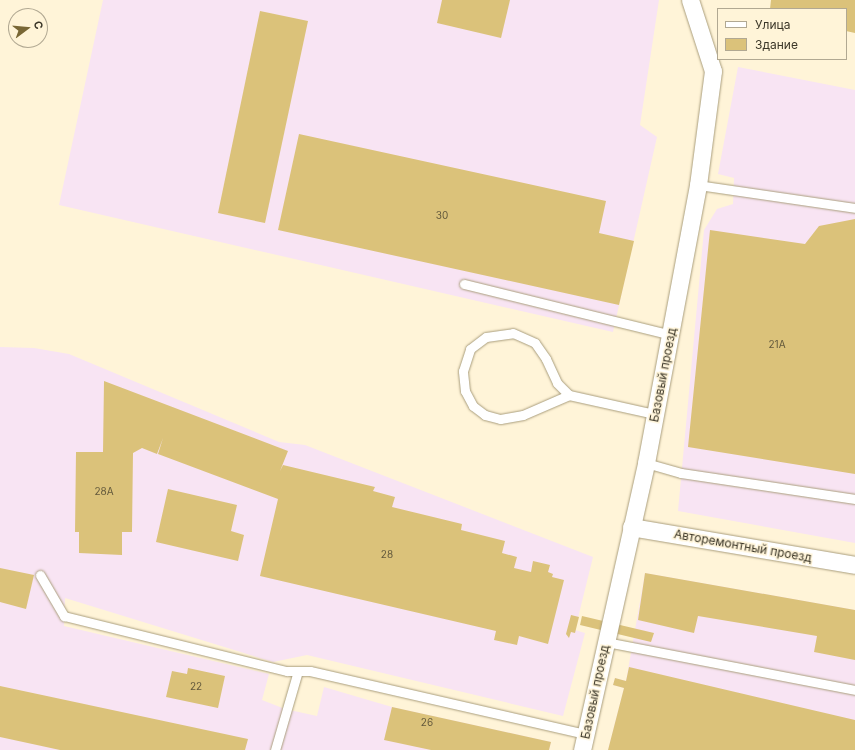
<!DOCTYPE html>
<html>
<head>
<meta charset="utf-8">
<style>
	body { margin:0 }
	#map { position:relative; width:855px; height:750px; overflow:hidden; background:#fff4d8; font-family:Inter,sans-serif }
	div>[style] { position:absolute }
	[style*='--x'] { left:calc(var(--x)*1px); top:calc(var(--y)*1px); width:calc(var(--w)*1px); rotate:calc(var(--a)*1deg) }
	.industrial>* { inset:0; background:#f8e4f3 }
	.building>* { inset:0; background:#dbc27a }
	.roads { filter:drop-shadow(0 0 1px #aa9e7d) drop-shadow(0 0 1px #aa9e7d) }
	.lane>* { height:9px; margin:-4.5px; padding:0 4.5px; transform-origin:4.5px; border-radius:4.5px; background:#fff }
	.street>* { height:17px; margin:-8.5px; padding:0 8.5px; transform-origin:8.5px; border-radius:8.5px; background:#fff }
	span { translate:-50% -50%; white-space:nowrap; text-align:center; line-height:1.15; -webkit-text-stroke:3px #fff4d8; paint-order:stroke }
	.number-label { font-size:10px; color:#63593c }
	.number-label span { -webkit-text-stroke-width:0 }
	.street-label { font-size:12px; color:#3b3628 }
	.legend { position:absolute; left:717px; top:8px; width:130px; height:52px; box-sizing:border-box; background:#fff4d8; border:1px solid #b1a892; margin:0; padding:5px 7px; list-style:none; font-size:12px; color:#3b3628 }
	.legend li { display:flex; align-items:center; gap:8px; height:20px }
	.legend b { width:20px; border:1px solid #b1a892 }
	.north { position:absolute; left:8px; top:8px; width:40px; height:40px; box-sizing:border-box; background:#fff4d8; border:1px solid #b1a892; border-radius:50%; rotate:74deg; font-size:11px; font-weight:700; line-height:16px; text-align:center; color:#3b3628 }
	.north::after { content:''; display:block; margin:auto; width:14px; height:18px; background:#796735; clip-path:polygon(50% 0,100% 100%,50% 72%,0 100%) }
</style>
</head>
<body>
<div id="map">
	<div class="industrial">
		<div style="clip-path:polygon(103px 0,659px 0,640px 125px,657px 137px,613px 332px,59px 205px)"></div>
		<div style="clip-path:polygon(738px 67px,855px 90px,855px 543px,678px 511px,704px 230px,717px 209px,733px 204px,734px 178px,718px 174px)"></div>
		<div style="clip-path:polygon(0 347px,34px 348px,69px 354px,279px 442px,305px 445px,593px 557px,575px 630px,585px 633px,563px 716px,307px 655px,273px 662px,65px 598px,64px 626px,269px 674px,262px 700px,285px 709px,317px 716px,324px 687px,392px 707px,551px 742px,549px 750px,0 750px)"></div>
		<div style="clip-path:polygon(645px 573px,855px 610px,855px 750px,608px 750px,624px 688px,613px 685px,615px 678px,626px 681px)"></div>
	</div>
	<div class="building">
		<div style="clip-path:polygon(442px 0,510px 0,501px 38px,437px 23px)"></div>
		<div style="clip-path:polygon(771px 0,855px 0,855px 33px,846px 31px,846px 9px,770px 9px)"></div>
		<div style="clip-path:polygon(260px 11px,308px 21px,265px 223px,218px 213px)"></div>
		<div style="clip-path:polygon(299px 134px,606px 201px,599px 233px,634px 241px,619px 305px,278px 230px)"></div>
		<div style="clip-path:polygon(855px 219px,855px 474px,688px 447px,710px 230px,805px 244px,819px 226px)"></div>
		<div style="clip-path:polygon(104px 381px,288px 451px,280px 471px,283px 465px,375px 487px,373px 491px,395px 497px,392px 507px,462px 524px,461px 530px,505px 541px,502px 553px,517px 557px,514px 568px,531px 572px,533px 561px,550px 565px,548px 572px,553px 574px,552px 577px,564px 580px,548px 644px,519px 636px,517px 645px,494px 640px,496px 631px,260px 576px,278px 499px,158px 454px,163px 438px,157px 454px,142px 448px,133px 453px,132px 532px,122px 532px,122px 555px,79px 553px,79px 532px,75px 532px,76px 452px,103px 452px)"></div>
		<div style="clip-path:polygon(168px 489px,237px 505px,231px 531px,244px 535px,238px 561px,156px 542px)"></div>
		<div style="clip-path:polygon(0 568px,34px 575px,26px 609px,0 602px)"></div>
		<div style="clip-path:polygon(645px 573px,855px 610px,855px 660px,814px 652px,817px 636px,698px 616px,694px 633px,638px 620px)"></div>
		<div style="clip-path:polygon(571px 615px,579px 617px,575px 633px,571px 632px,569px 638px,566px 634px)"></div>
		<div style="clip-path:polygon(582px 616px,654px 633px,651px 642px,580px 625px)"></div>
		<div style="clip-path:polygon(629px 667px,855px 720px,855px 750px,608px 750px,624px 688px,613px 685px,615px 678px,626px 681px)"></div>
		<div style="clip-path:polygon(188px 668px,225px 676px,218px 708px,166px 697px,172px 671px,187px 674px)"></div>
		<div style="clip-path:polygon(0 686px,248px 739px,245px 750px,60px 750px,0 737px)"></div>
		<div style="clip-path:polygon(392px 707px,551px 742px,549px 750px,431px 750px,384px 740px)"></div>
	</div>
	<div class="roads">
		<div class="lane">
			<div style="--x:698;--y:185;--w:159;--a:8.3"></div>
			<div style="--x:464;--y:284;--w:213;--a:13.8"></div>
			<div style="--x:569;--y:395;--w:50;--a:156.5"></div>
			<div style="--x:523;--y:415;--w:23;--a:170"></div>
			<div style="--x:500;--y:419;--w:16;--a:-165"></div>
			<div style="--x:485;--y:415;--w:15;--a:-143"></div>
			<div style="--x:473;--y:406;--w:17;--a:-118"></div>
			<div style="--x:465;--y:391;--w:20;--a:-96"></div>
			<div style="--x:463;--y:371;--w:23;--a:-72"></div>
			<div style="--x:470;--y:349;--w:20;--a:-37"></div>
			<div style="--x:486;--y:337;--w:27;--a:-8"></div>
			<div style="--x:513;--y:333;--w:24;--a:24"></div>
			<div style="--x:535;--y:343;--w:19;--a:55"></div>
			<div style="--x:546;--y:359;--w:26;--a:65"></div>
			<div style="--x:557;--y:383;--w:17;--a:45"></div>
			<div style="--x:569;--y:395;--w:88;--a:12.5"></div>
			<div style="--x:646;--y:463;--w:36;--a:16"></div>
			<div style="--x:681;--y:473;--w:176;--a:8.5"></div>
			<div style="--x:40;--y:575;--w:48;--a:59.7"></div>
			<div style="--x:64;--y:616;--w:230;--a:13.9"></div>
			<div style="--x:287;--y:671;--w:23;--a:0"></div>
			<div style="--x:310;--y:671;--w:283;--a:12.9"></div>
			<div style="--x:606;--y:642;--w:254;--a:10.9"></div>
			<div style="--x:275;--y:750;--w:82;--a:-73.8"></div>
		</div>
		<div class="street">
			<div style="--x:631;--y:527;--w:227;--a:9.6"></div>
			<div style="--x:582;--y:750;--w:294;--a:-77.4"></div>
			<div style="--x:646;--y:463;--w:283;--a:-79.4"></div>
			<div style="--x:698;--y:185;--w:115;--a:-82.5"></div>
			<div style="--x:713;--y:71;--w:75;--a:-107.9"></div>
		</div>
	</div>
	<div class="number-label">
		<span style="left:442px;top:216px">30</span>
		<span style="left:777px;top:345px">21А</span>
		<span style="left:104px;top:492px">28А</span>
		<span style="left:387px;top:555px">28</span>
		<span style="left:196px;top:687px">22</span>
		<span style="left:427px;top:723px">26</span>
	</div>
	<div class="street-label">
		<span style="left:663px;top:375px;rotate:-79deg">Базовый проезд</span>
		<span style="left:743px;top:546px;rotate:10deg">Авторемонтный проезд</span>
		<span style="left:595px;top:692px;rotate:-78deg">Базовый проезд</span>
	</div>
	<ul class="legend">
	<li><b style="height:5px;background:#fff"></b>Улица</li>
	<li><b style="height:11px;background:#dbc27a"></b>Здание</li>
	</ul>
	<div class="north">С</div>
</div>
</body>
</html>
